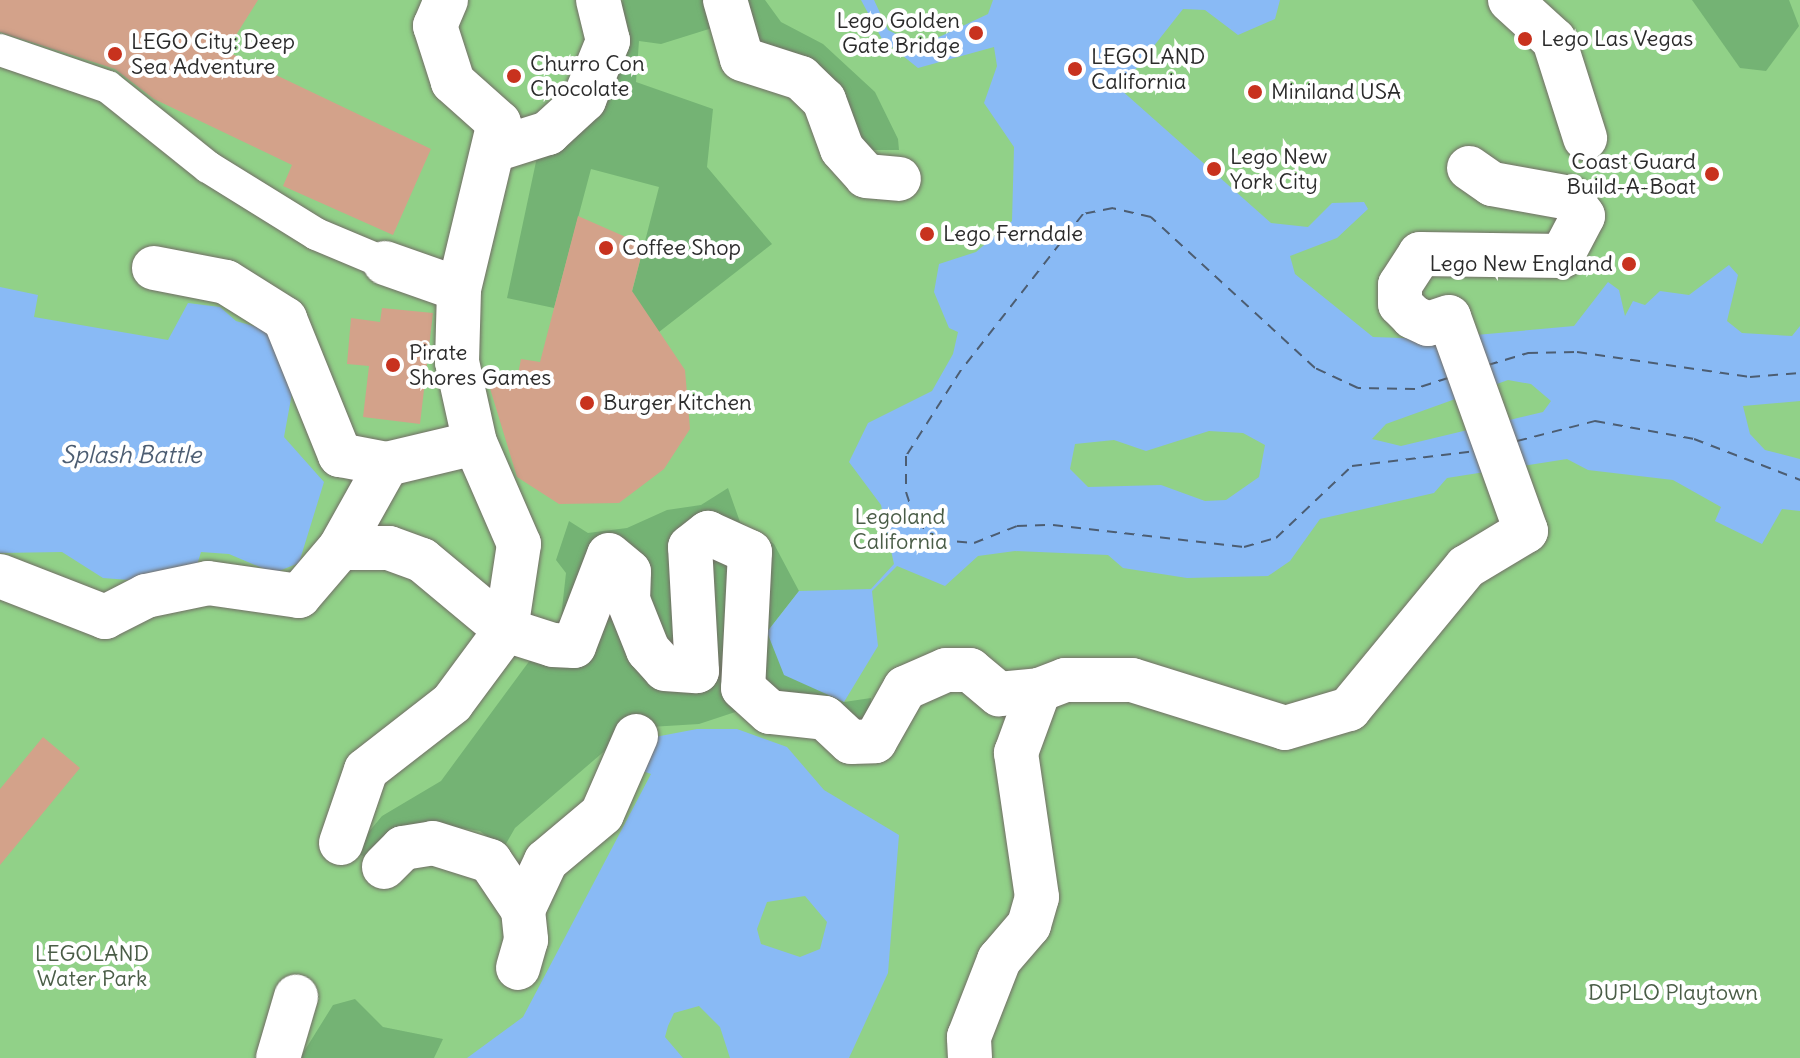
<!DOCTYPE html>
<html>
<head>
<meta charset="utf-8">
<style>
	body { margin:0 }
	#map { position:relative; width:1800px; height:1058px; overflow:hidden; background:#f3e8d0; font-family:Delius,sans-serif }
	div>[style] { position:absolute }
	[style*='--x'] { left:calc(var(--x)*1px); top:calc(var(--y)*1px); width:calc(var(--w)*1px); rotate:calc(var(--a)*1deg) }
	.green>* { inset:0; background:#91d188 }
	.forest>* { inset:0; background:#74b374 }
	.water>* { inset:0; background:#89baf5 }
	.ferry>* { height:2px; margin-top:-1px; transform-origin:0; background:repeating-linear-gradient(90deg,#4c5d72 0 10px,transparent 0 18px) }
	.building>* { inset:0; background:#d3a28a }
	.roads { filter:drop-shadow(0 0 2px #716d65) drop-shadow(0 0 2px #716d65) }
	.lane>* { height:32px; margin:-16px; padding:0 16px; transform-origin:16px; border-radius:16px; background:#fff }
	.street>* { height:44px; margin:-22px; padding:0 22px; transform-origin:22px; border-radius:22px; background:#fff }
	.dots>* { width:22px; height:22px; translate:-50% -50%; box-sizing:border-box; border:4px solid #fff; border-radius:50% }
	span { translate:-50% -50%; white-space:nowrap; text-align:center; line-height:1.15; -webkit-text-stroke:8px #fff; paint-order:stroke }
	.poi-label { font-size:22px; color:#2b2b2b }
	.right { translate:-100% -50%; text-align:right }
	.left { translate:0 -50%; text-align:left }
	.park-label { font-size:22px; color:#4a5d47 }
	.water-label { font-size:24px; color:#4c5d72; font-style:italic }
</style>
</head>
<body>
<div id="map">
	<div class="green">
		<div style="clip-path:polygon(0 0,1800px 0,1800px 1058px,0 1058px)"></div>
	</div>
	<div class="forest">
		<div style="clip-path:polygon(623px 0,765px 0,781px 22px,823px 44px,875px 92px,898px 139px,899px 150px,868px 150px,750px 43px,709px 29px,661px 44px,639px 41px,636px 82px,713px 109px,707px 167px,772px 244px,659px 332px,627px 311px,659px 187px,591px 169px,554px 308px,507px 298px,537px 157px,599px 88px)"></div>
		<div style="clip-path:polygon(1692px 0,1789px 0,1799px 26px,1766px 71px,1740px 68px)"></div>
		<div style="clip-path:polygon(728px 488px,740px 522px,774px 544px,799px 591px,767px 632px,844px 702px,871px 698px,870px 724px,778px 698px,699px 724px,650px 727px,622px 736px,515px 828px,503px 849px,480px 831px,429px 823px,373px 861px,353px 851px,382px 816px,441px 781px,561px 618px,566px 573px,556px 560px,569px 521px,588px 533px,627px 528px,667px 510px,701px 505px)"></div>
		<div style="clip-path:polygon(355px 999px,383px 1027px,443px 1039px,434px 1058px,300px 1058px,333px 1005px)"></div>
	</div>
	<div class="water">
		<div style="clip-path:polygon(evenodd,861px 0,874px 0,888px 30px,920px 46px,988px 14px,993px 0,1280px 0,1275px 19px,1238px 35px,1205px 10px,1183px 9px,1120px 89px,1271px 223px,1308px 227px,1332px 203px,1364px 202px,1368px 209px,1337px 238px,1290px 256px,1295px 274px,1373px 337px,1432px 339px,1574px 326px,1608px 282px,1619px 290px,1625px 316px,1633px 301px,1645px 305px,1660px 291px,1689px 295px,1729px 265px,1738px 275px,1727px 321px,1742px 333px,1792px 336px,1800px 326px,1800px 401px,1743px 406px,1750px 434px,1765px 450px,1800px 459px,1800px 511px,1782px 509px,1762px 544px,1715px 521px,1721px 507px,1673px 480px,1588px 470px,1567px 459px,1447px 478px,1434px 493px,1320px 519px,1290px 561px,1268px 576px,1187px 578px,1123px 568px,1108px 555px,1015px 551px,978px 556px,945px 586px,897px 566px,872px 591px,878px 646px,844px 702px,784px 675px,767px 632px,799px 591px,871px 589px,894px 564px,881px 505px,849px 462px,868px 423px,932px 391px,953px 354px,958px 332px,949px 328px,934px 292px,939px 264px,976px 252px,1012px 221px,1014px 147px,984px 103px,997px 66px,994px 47px,918px 68px,882px 39px,861px 0,1508px 380px,1531px 384px,1551px 401px,1543px 412px,1401px 446px,1372px 439px,1386px 424px,1508px 380px,861px 0,1209px 431px,1243px 433px,1265px 445px,1259px 477px,1226px 500px,1205px 501px,1161px 485px,1088px 487px,1070px 469px,1075px 444px,1114px 440px,1146px 451px,1209px 431px)"></div>
		<div style="clip-path:polygon(0 287px,38px 295px,34px 317px,168px 340px,188px 303px,220px 307px,236px 321px,268px 330px,294px 382px,284px 437px,324px 482px,299px 563px,274px 573px,229px 554px,201px 552px,197px 565px,129px 580px,103px 578px,62px 552px,0 553px)"></div>
		<div style="clip-path:polygon(evenodd,697px 729px,737px 729px,787px 747px,824px 790px,899px 835px,888px 973px,849px 1058px,730px 1058px,720px 1027px,699px 1006px,674px 1013px,668px 1026px,665px 1037px,683px 1058px,467px 1058px,523px 1017px,651px 774px,640px 770px,655px 737px,697px 729px,805px 896px,827px 922px,820px 949px,800px 957px,761px 944px,757px 929px,767px 902px,805px 896px)"></div>
	</div>
	<div class="ferry">
		<div style="--x:1488;--y:365;--w:42;--a:-16.7"></div>
		<div style="--x:1528;--y:353;--w:49;--a:-1.2"></div>
		<div style="--x:1577;--y:352;--w:175;--a:8.2"></div>
		<div style="--x:1750;--y:377;--w:50;--a:-4.6"></div>
		<div style="--x:1448;--y:378;--w:35;--a:162"></div>
		<div style="--x:1415;--y:389;--w:57;--a:-179"></div>
		<div style="--x:1358;--y:388;--w:47;--a:-155.1"></div>
		<div style="--x:1315;--y:368;--w:223;--a:-137.4"></div>
		<div style="--x:1151;--y:217;--w:39;--a:-167"></div>
		<div style="--x:1113;--y:208;--w:31;--a:169"></div>
		<div style="--x:1083;--y:214;--w:198;--a:128"></div>
		<div style="--x:961;--y:370;--w:102;--a:122.6"></div>
		<div style="--x:906;--y:456;--w:36;--a:90"></div>
		<div style="--x:906;--y:492;--w:32;--a:72"></div>
		<div style="--x:916;--y:522;--w:29;--a:38"></div>
		<div style="--x:939;--y:540;--w:35;--a:5"></div>
		<div style="--x:974;--y:543;--w:46;--a:-21.6"></div>
		<div style="--x:1017;--y:526;--w:36;--a:-2"></div>
		<div style="--x:1053;--y:525;--w:192;--a:6.6"></div>
		<div style="--x:1244;--y:547;--w:33;--a:-16"></div>
		<div style="--x:1276;--y:538;--w:105;--a:-43.5"></div>
		<div style="--x:1352;--y:466;--w:125;--a:-6.9"></div>
		<div style="--x:1517;--y:441;--w:81;--a:-14.4"></div>
		<div style="--x:1595;--y:421;--w:101;--a:10.3"></div>
		<div style="--x:1694;--y:439;--w:114;--a:21.1"></div>
	</div>
	<div class="building">
		<div style="clip-path:polygon(0 0,258px 0,226px 51px,431px 149px,393px 235px,283px 186px,292px 165px,154px 99px,115px 69px,0 32px)"></div>
		<div style="clip-path:polygon(578px 216px,644px 245px,632px 291px,685px 370px,690px 429px,664px 469px,619px 503px,559px 504px,517px 477px,485px 372px,517px 379px,521px 359px,540px 362px)"></div>
		<div style="clip-path:polygon(382px 308px,433px 313px,420px 424px,363px 417px,369px 366px,347px 364px,351px 318px,380px 322px)"></div>
		<div style="clip-path:polygon(43px 737px,80px 768px,0 865px,0 789px)"></div>
	</div>
	<div class="roads">
		<div class="lane">
			<div style="--x:0;--y:50;--w:114;--a:18.9"></div>
			<div style="--x:108;--y:87;--w:128;--a:38.7"></div>
			<div style="--x:208;--y:167;--w:127;--a:31.8"></div>
			<div style="--x:316;--y:234;--w:75;--a:22.8"></div>
		</div>
		<div class="street">
			<div style="--x:725;--y:0;--w:61;--a:73.9"></div>
			<div style="--x:742;--y:59;--w:62;--a:17.9"></div>
			<div style="--x:801;--y:78;--w:32;--a:44"></div>
			<div style="--x:824;--y:100;--w:52;--a:69.8"></div>
			<div style="--x:842;--y:149;--w:36;--a:48"></div>
			<div style="--x:866;--y:176;--w:33;--a:5"></div>
			<div style="--x:1510;--y:0;--w:59;--a:42.3"></div>
			<div style="--x:1554;--y:40;--w:103;--a:72.4"></div>
			<div style="--x:494;--y:150;--w:57;--a:-17.5"></div>
			<div style="--x:548;--y:133;--w:49;--a:-42.5"></div>
			<div style="--x:584;--y:100;--w:64;--a:-67.9"></div>
			<div style="--x:608;--y:41;--w:42;--a:-103.7"></div>
			<div style="--x:385;--y:263;--w:78;--a:19.4"></div>
			<div style="--x:154;--y:268;--w:73;--a:11"></div>
			<div style="--x:226;--y:282;--w:70;--a:32.1"></div>
			<div style="--x:285;--y:319;--w:147;--a:68"></div>
			<div style="--x:340;--y:455;--w:48;--a:10.8"></div>
			<div style="--x:340;--y:548;--w:49;--a:0"></div>
			<div style="--x:389;--y:548;--w:35;--a:20"></div>
			<div style="--x:422;--y:560;--w:109;--a:39.8"></div>
			<div style="--x:506;--y:630;--w:49;--a:17.7"></div>
			<div style="--x:553;--y:645;--w:21;--a:3"></div>
			<div style="--x:574;--y:646;--w:97;--a:-69"></div>
			<div style="--x:609;--y:555;--w:26;--a:40"></div>
			<div style="--x:629;--y:572;--w:28;--a:92"></div>
			<div style="--x:628;--y:600;--w:54;--a:68.2"></div>
			<div style="--x:648;--y:650;--w:25;--a:48"></div>
			<div style="--x:665;--y:669;--w:32;--a:4"></div>
			<div style="--x:697;--y:671;--w:124;--a:-93.2"></div>
			<div style="--x:690;--y:547;--w:23;--a:-38"></div>
			<div style="--x:708;--y:533;--w:46;--a:24.3"></div>
			<div style="--x:750;--y:552;--w:136;--a:92.9"></div>
			<div style="--x:743;--y:688;--w:36;--a:42"></div>
			<div style="--x:770;--y:712;--w:55;--a:6.2"></div>
			<div style="--x:825;--y:718;--w:35;--a:43"></div>
			<div style="--x:851;--y:742;--w:24;--a:-2"></div>
			<div style="--x:875;--y:741;--w:61;--a:-60.5"></div>
			<div style="--x:905;--y:688;--w:45;--a:-23.7"></div>
			<div style="--x:946;--y:670;--w:24;--a:0"></div>
			<div style="--x:970;--y:670;--w:38;--a:40"></div>
			<div style="--x:999;--y:694;--w:40;--a:-5.7"></div>
			<div style="--x:0;--y:576;--w:113;--a:21.3"></div>
			<div style="--x:105;--y:617;--w:46;--a:-27.1"></div>
			<div style="--x:146;--y:596;--w:63;--a:-11.8"></div>
			<div style="--x:208;--y:583;--w:92;--a:8.1"></div>
			<div style="--x:299;--y:596;--w:63;--a:-49.5"></div>
			<div style="--x:340;--y:548;--w:96;--a:-60.8"></div>
			<div style="--x:387;--y:464;--w:90;--a:-13.4"></div>
			<div style="--x:341;--y:843;--w:77;--a:-71.1"></div>
			<div style="--x:366;--y:770;--w:109;--a:-37.9"></div>
			<div style="--x:452;--y:703;--w:91;--a:-53.5"></div>
			<div style="--x:506;--y:630;--w:87;--a:-81.4"></div>
			<div style="--x:519;--y:544;--w:110;--a:-113.5"></div>
			<div style="--x:475;--y:443;--w:83;--a:-102.5"></div>
			<div style="--x:457;--y:362;--w:73;--a:-88.4"></div>
			<div style="--x:459;--y:289;--w:171;--a:-76.5"></div>
			<div style="--x:499;--y:123;--w:62;--a:-138.3"></div>
			<div style="--x:453;--y:82;--w:59;--a:-107.8"></div>
			<div style="--x:435;--y:26;--w:28;--a:-67"></div>
			<div style="--x:384;--y:867;--w:27;--a:-45"></div>
			<div style="--x:403;--y:848;--w:30;--a:-9"></div>
			<div style="--x:433;--y:843;--w:60;--a:17.5"></div>
			<div style="--x:490;--y:861;--w:59;--a:56"></div>
			<div style="--x:523;--y:910;--w:30;--a:84"></div>
			<div style="--x:526;--y:940;--w:29;--a:106"></div>
			<div style="--x:523;--y:910;--w:54;--a:-64.9"></div>
			<div style="--x:546;--y:861;--w:73;--a:-40"></div>
			<div style="--x:602;--y:814;--w:85;--a:-66.4"></div>
			<div style="--x:278;--y:1058;--w:64;--a:-73.6"></div>
			<div style="--x:970;--y:1058;--w:21;--a:-93"></div>
			<div style="--x:969;--y:1037;--w:83;--a:-68.7"></div>
			<div style="--x:999;--y:960;--w:46;--a:-49.4"></div>
			<div style="--x:1029;--y:925;--w:29;--a:-74"></div>
			<div style="--x:1037;--y:897;--w:146;--a:-98.3"></div>
			<div style="--x:1016;--y:753;--w:67;--a:-69.9"></div>
			<div style="--x:1039;--y:690;--w:28;--a:-21"></div>
			<div style="--x:1065;--y:680;--w:67;--a:0"></div>
			<div style="--x:1132;--y:680;--w:160;--a:17.4"></div>
			<div style="--x:1285;--y:728;--w:67;--a:-16.5"></div>
			<div style="--x:1349;--y:709;--w:184;--a:-50.5"></div>
			<div style="--x:1466;--y:567;--w:70;--a:-31"></div>
			<div style="--x:1526;--y:531;--w:227;--a:-109.8"></div>
			<div style="--x:1449;--y:317;--w:22;--a:162"></div>
			<div style="--x:1428;--y:324;--w:17;--a:-155"></div>
			<div style="--x:1413;--y:317;--w:18;--a:-135"></div>
			<div style="--x:1400;--y:304;--w:19;--a:-90"></div>
			<div style="--x:1400;--y:285;--w:37;--a:-57"></div>
			<div style="--x:1420;--y:254;--w:142;--a:0.8"></div>
			<div style="--x:1562;--y:256;--w:45;--a:-62.3"></div>
			<div style="--x:1583;--y:216;--w:22;--a:-126"></div>
			<div style="--x:1570;--y:198;--w:79;--a:-169.8"></div>
			<div style="--x:1492;--y:184;--w:28;--a:-145"></div>
		</div>
	</div>
	<div class="dots">
		<div style="left:976px;top:33px;background:#c8321e"></div>
		<div style="left:1525px;top:39px;background:#c8321e"></div>
		<div style="left:115px;top:54px;background:#c8321e"></div>
		<div style="left:1075px;top:69px;background:#c8321e"></div>
		<div style="left:514px;top:76px;background:#c8321e"></div>
		<div style="left:1255px;top:92px;background:#c8321e"></div>
		<div style="left:1214px;top:169px;background:#c8321e"></div>
		<div style="left:1712px;top:174px;background:#c8321e"></div>
		<div style="left:927px;top:234px;background:#c8321e"></div>
		<div style="left:606px;top:248px;background:#c8321e"></div>
		<div style="left:1629px;top:264px;background:#c8321e"></div>
		<div style="left:393px;top:365px;background:#c8321e"></div>
		<div style="left:587px;top:403px;background:#c8321e"></div>
	</div>
	<div class="poi-label">
		<span class="right" style="left:960px;top:33px">Lego Golden<br>Gate Bridge</span>
		<span class="left" style="left:1541px;top:39px">Lego Las Vegas</span>
		<span class="left" style="left:131px;top:54px">LEGO City: Deep<br>Sea Adventure</span>
		<span class="left" style="left:1091px;top:69px">LEGOLAND<br>California</span>
		<span class="left" style="left:530px;top:76px">Churro Con<br>Chocolate</span>
		<span class="left" style="left:1271px;top:92px">Miniland USA</span>
		<span class="left" style="left:1230px;top:169px">Lego New<br>York City</span>
		<span class="right" style="left:1696px;top:174px">Coast Guard<br>Build-A-Boat</span>
		<span class="left" style="left:943px;top:234px">Lego Ferndale</span>
		<span class="left" style="left:622px;top:248px">Coffee Shop</span>
		<span class="right" style="left:1613px;top:264px">Lego New England</span>
		<span class="left" style="left:409px;top:365px">Pirate<br>Shores Games</span>
		<span class="left" style="left:603px;top:403px">Burger Kitchen</span>
	</div>
	<div class="park-label">
		<span style="left:900px;top:529px">Legoland<br>California</span>
		<span style="left:92px;top:966px">LEGOLAND<br>Water Park</span>
		<span style="left:1673px;top:993px">DUPLO Playtown</span>
	</div>
	<div class="water-label">
		<span style="left:131px;top:455px">Splash Battle</span>
	</div>
</div>
</body>
</html>
